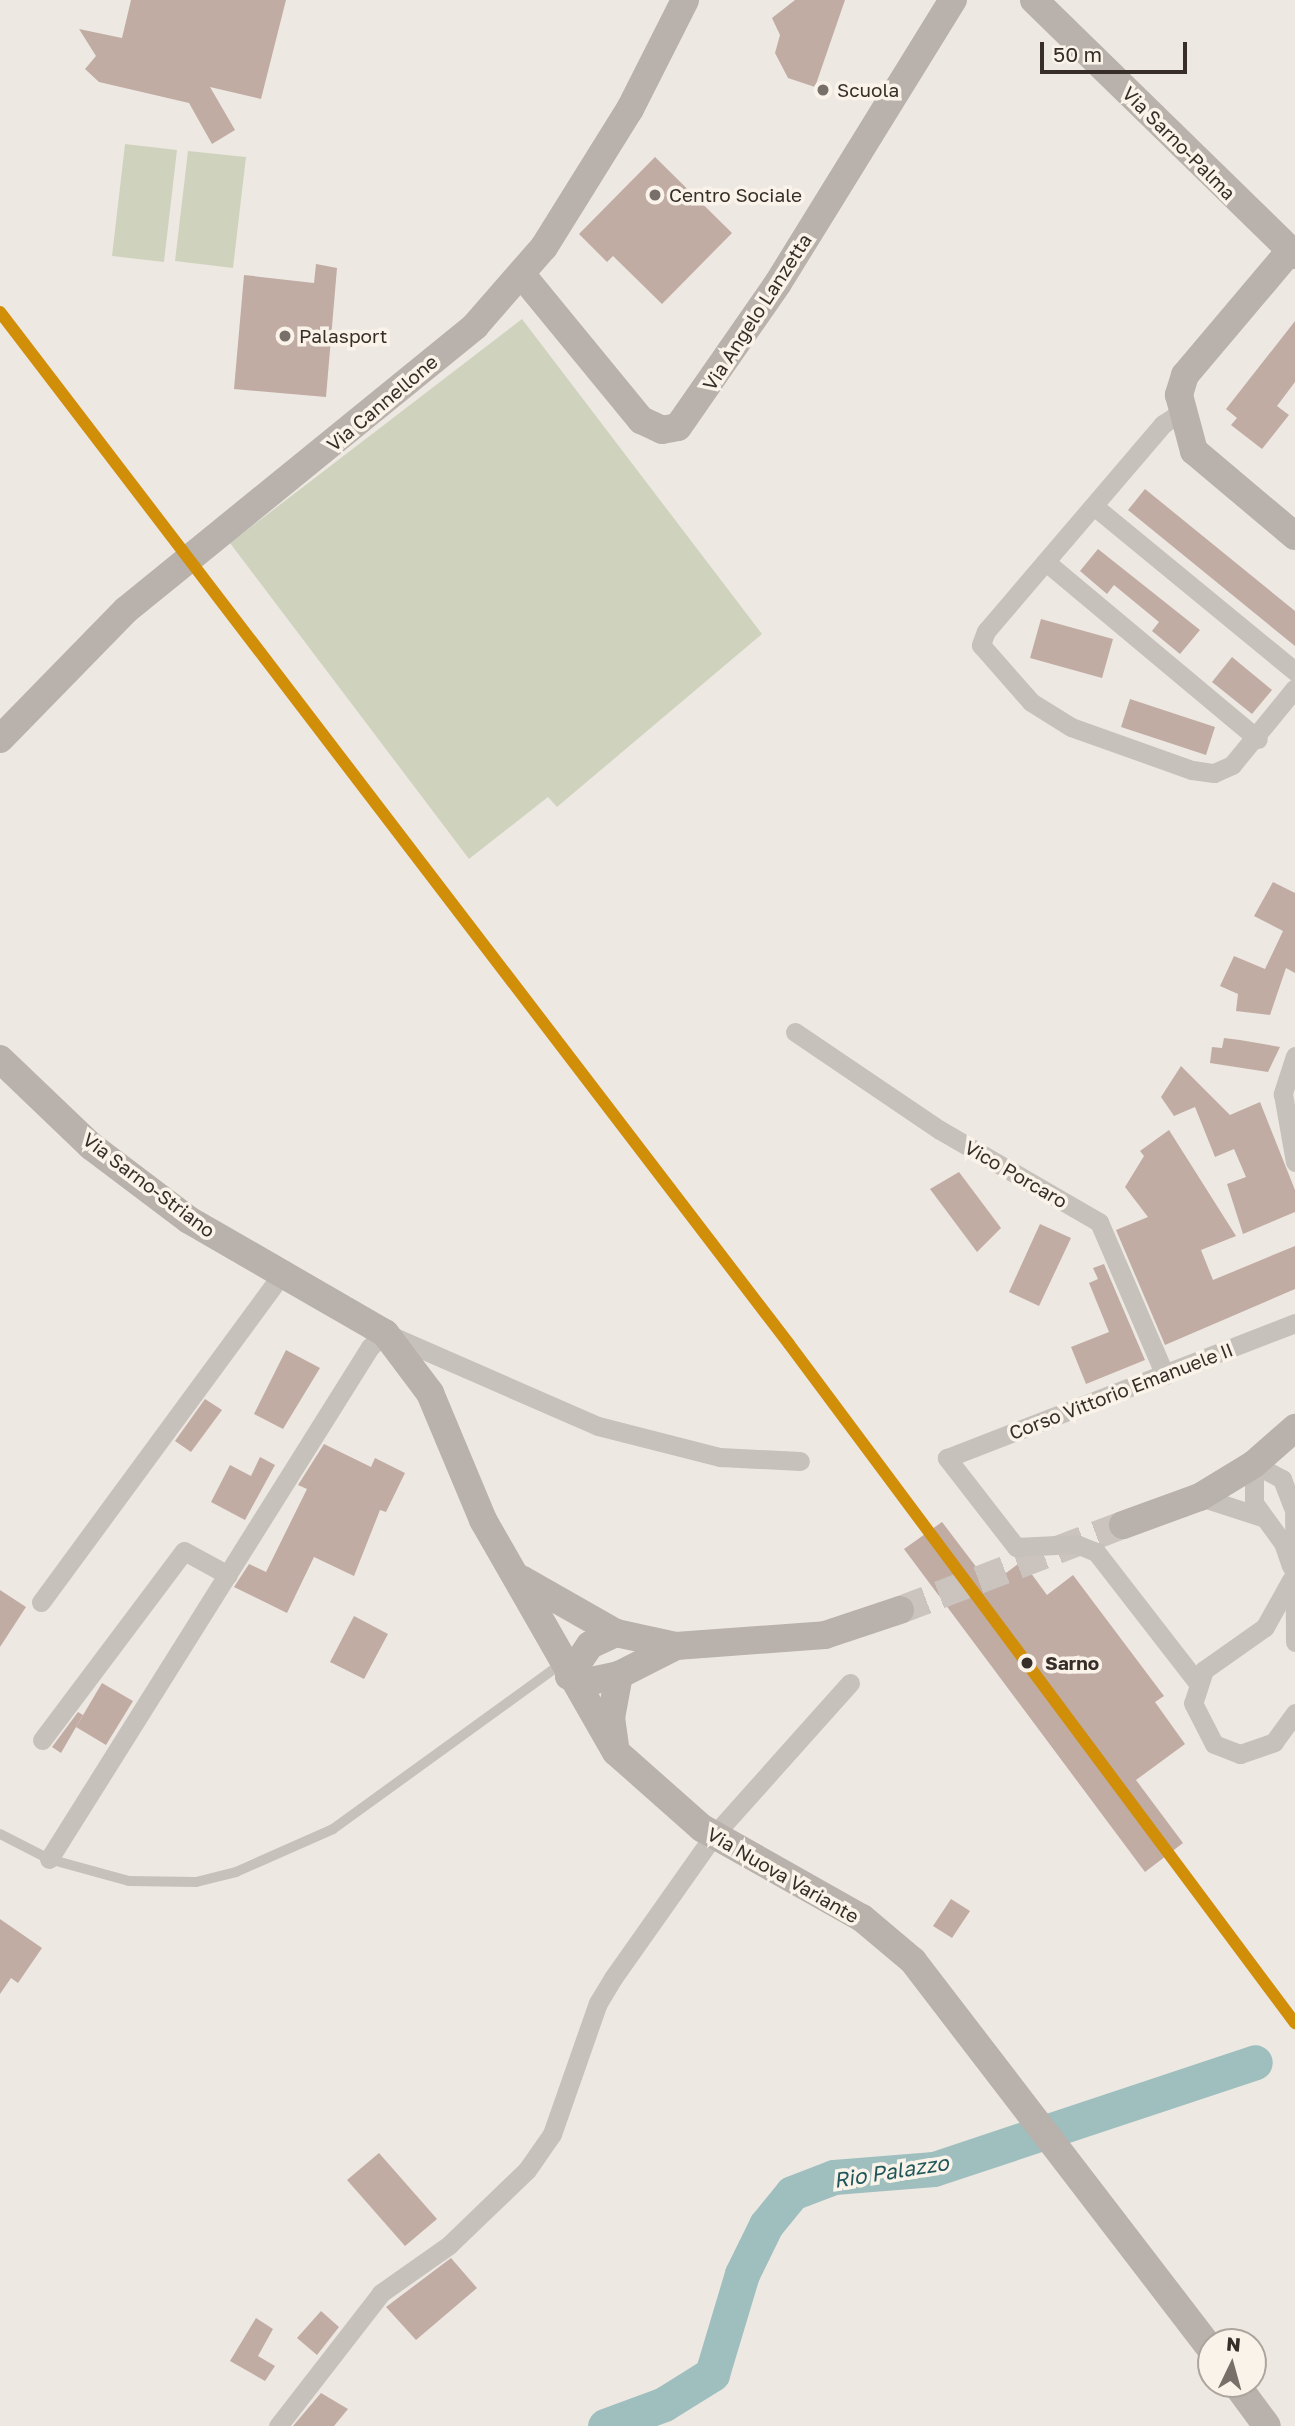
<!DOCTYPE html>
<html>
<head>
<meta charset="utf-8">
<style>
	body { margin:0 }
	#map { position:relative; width:1295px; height:2426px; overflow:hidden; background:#eee8e3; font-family:"Golos Text",sans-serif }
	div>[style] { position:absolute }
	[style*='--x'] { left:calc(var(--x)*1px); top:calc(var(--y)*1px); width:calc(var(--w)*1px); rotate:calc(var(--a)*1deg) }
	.green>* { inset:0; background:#cfd3bd }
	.river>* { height:35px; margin:-17.5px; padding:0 17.5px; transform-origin:17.5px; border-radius:17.5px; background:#9fbfbf }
	.building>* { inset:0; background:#c1aca4 }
	.secondary-tunnel>* { height:28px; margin-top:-14px; transform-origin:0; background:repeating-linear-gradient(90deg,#cac3be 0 28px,transparent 0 42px) }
	.lane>* { height:10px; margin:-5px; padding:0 5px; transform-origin:5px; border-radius:5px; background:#c7c1bc }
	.street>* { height:19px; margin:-9.5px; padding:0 9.5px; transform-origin:9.5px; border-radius:9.5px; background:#c7c1bc }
	.secondary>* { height:28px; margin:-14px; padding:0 14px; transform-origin:14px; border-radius:14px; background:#b8b1ac }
	.rail-1>* { height:12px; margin:-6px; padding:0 6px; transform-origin:6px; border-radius:6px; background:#d18e08 }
	.dots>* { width:19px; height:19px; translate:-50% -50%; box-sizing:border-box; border:4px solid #faf3ea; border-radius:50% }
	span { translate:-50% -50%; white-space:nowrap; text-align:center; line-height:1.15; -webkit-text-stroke:7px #faf3ea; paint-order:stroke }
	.poi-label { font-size:19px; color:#382e29 }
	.left { translate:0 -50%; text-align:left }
	.street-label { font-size:19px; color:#382e29 }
	.stop-label { font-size:19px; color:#382e29; font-weight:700 }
	.water-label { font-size:21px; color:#1f575a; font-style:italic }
	.north { position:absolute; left:1197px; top:2328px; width:70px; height:70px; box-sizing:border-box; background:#faf3ea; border:2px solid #aca49d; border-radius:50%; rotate:5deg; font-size:19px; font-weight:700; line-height:28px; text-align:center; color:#382e29 }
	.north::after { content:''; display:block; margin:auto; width:24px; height:32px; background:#786f6a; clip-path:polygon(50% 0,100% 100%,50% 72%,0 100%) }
	.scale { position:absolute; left:1040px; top:42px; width:147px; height:32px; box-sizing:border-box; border:4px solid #382e29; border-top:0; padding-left:9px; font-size:21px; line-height:24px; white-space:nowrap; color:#382e29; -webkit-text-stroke:5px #faf3ea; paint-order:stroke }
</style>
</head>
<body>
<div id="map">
	<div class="green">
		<div style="clip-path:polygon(125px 144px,177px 150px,164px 262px,112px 256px)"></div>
		<div style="clip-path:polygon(188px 151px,246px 157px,233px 268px,175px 261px)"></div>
		<div style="clip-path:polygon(522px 319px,762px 634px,557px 807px,548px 797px,469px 859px,230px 543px)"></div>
	</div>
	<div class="river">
		<div style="--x:605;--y:2426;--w:63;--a:-20.4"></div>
		<div style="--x:664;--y:2404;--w:57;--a:-32"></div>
		<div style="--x:712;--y:2374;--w:104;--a:-73.3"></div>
		<div style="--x:742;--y:2274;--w:55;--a:-63.9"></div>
		<div style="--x:766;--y:2225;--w:41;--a:-50.9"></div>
		<div style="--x:792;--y:2193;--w:45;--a:-20.9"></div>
		<div style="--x:834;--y:2177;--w:100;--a:-4.6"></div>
		<div style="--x:934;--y:2169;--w:338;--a:-18.4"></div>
	</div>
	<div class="building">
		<div style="clip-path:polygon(131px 0,286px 0,261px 99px,210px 87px,235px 130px,212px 144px,189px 103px,99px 82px,85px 69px,96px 56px,79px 29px,122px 38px)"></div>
		<div style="clip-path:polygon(795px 0,845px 0,815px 87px,788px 78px,775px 53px,780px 35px,772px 18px)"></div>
		<div style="clip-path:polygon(655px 157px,732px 233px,662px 304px,613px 256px,607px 262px,579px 234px)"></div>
		<div style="clip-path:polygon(316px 264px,337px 268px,326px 397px,234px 389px,244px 275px,314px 283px)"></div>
		<div style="clip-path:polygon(1295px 321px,1295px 382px,1277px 406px,1289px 415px,1262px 449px,1231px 425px,1237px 418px,1226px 409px)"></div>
		<div style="clip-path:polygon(1145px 489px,1295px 611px,1295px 646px,1128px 510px)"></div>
		<div style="clip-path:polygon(1098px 549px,1200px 630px,1180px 654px,1152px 631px,1159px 622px,1114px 585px,1107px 594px,1080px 571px)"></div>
		<div style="clip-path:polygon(1041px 619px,1113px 639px,1102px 678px,1030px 658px)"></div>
		<div style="clip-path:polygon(1232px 657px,1272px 690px,1252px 714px,1212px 682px)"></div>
		<div style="clip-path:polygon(1130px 699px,1215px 727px,1206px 755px,1121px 727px)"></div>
		<div style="clip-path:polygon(1273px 882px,1295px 893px,1295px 973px,1286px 968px,1270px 1015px,1236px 1011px,1238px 994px,1220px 986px,1234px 956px,1265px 969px,1283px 931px,1254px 916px)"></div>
		<div style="clip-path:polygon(1224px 1038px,1240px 1040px,1280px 1047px,1268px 1072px,1210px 1063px,1212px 1047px,1222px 1048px)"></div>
		<div style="clip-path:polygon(1181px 1066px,1230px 1115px,1260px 1102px,1295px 1190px,1295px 1212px,1243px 1234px,1227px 1184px,1246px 1177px,1234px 1149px,1215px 1157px,1195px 1107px,1174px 1116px,1161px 1097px)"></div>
		<div style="clip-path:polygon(1169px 1130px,1236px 1236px,1201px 1250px,1213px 1280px,1295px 1246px,1295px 1289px,1165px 1345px,1116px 1230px,1148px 1217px,1125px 1187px,1144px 1156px,1140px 1151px)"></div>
		<div style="clip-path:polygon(959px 1172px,1001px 1228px,977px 1252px,930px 1189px)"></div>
		<div style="clip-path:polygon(1040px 1224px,1071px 1238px,1039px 1306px,1009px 1292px)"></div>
		<div style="clip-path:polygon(1104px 1264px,1145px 1360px,1086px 1384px,1071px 1347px,1109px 1332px,1089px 1283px,1098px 1279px,1093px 1268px)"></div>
		<div style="clip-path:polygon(286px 1350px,320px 1368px,283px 1429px,254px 1414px)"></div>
		<div style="clip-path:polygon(205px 1399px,222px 1410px,191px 1452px,175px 1441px)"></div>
		<div style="clip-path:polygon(324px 1444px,371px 1467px,375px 1458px,405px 1473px,386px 1512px,380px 1510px,354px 1576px,314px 1557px,287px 1613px,234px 1587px,249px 1564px,266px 1572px,307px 1489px,298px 1485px)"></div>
		<div style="clip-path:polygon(260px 1457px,275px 1465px,245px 1520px,211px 1502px,230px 1465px,251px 1476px)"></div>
		<div style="clip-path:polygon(942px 1522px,990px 1585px,1022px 1561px,1047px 1595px,1073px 1575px,1164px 1696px,1155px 1702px,1185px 1744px,1136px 1780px,1183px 1843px,1145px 1872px,904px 1549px)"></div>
		<div style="clip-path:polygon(0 1590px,26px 1607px,0 1647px)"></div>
		<div style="clip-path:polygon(354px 1616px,388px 1634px,364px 1679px,330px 1662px)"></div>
		<div style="clip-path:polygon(102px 1683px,133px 1701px,106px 1745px,76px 1727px)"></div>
		<div style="clip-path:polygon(78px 1712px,83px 1715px,61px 1753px,52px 1747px)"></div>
		<div style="clip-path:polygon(951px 1899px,970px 1911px,952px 1938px,933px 1926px)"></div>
		<div style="clip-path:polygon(0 1919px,42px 1948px,18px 1983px,11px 1978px,0 1994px)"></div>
		<div style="clip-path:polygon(379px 2153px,437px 2219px,405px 2246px,347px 2180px)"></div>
		<div style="clip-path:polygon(451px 2258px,477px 2288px,416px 2340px,386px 2307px)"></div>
		<div style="clip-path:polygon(321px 2311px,339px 2327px,317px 2355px,297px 2338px)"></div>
		<div style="clip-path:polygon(256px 2318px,273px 2329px,258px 2356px,275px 2366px,265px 2381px,230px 2361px)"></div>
		<div style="clip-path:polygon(321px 2393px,348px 2409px,334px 2426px,293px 2426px)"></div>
	</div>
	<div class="secondary-tunnel">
		<div style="--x:900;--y:1610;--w:239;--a:-20.9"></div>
	</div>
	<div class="lane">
		<div style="--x:0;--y:1834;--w:55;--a:27"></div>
		<div style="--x:49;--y:1859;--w:83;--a:15.4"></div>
		<div style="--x:129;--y:1881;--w:67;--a:0.9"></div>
		<div style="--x:196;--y:1882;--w:41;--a:-14"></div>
		<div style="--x:236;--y:1872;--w:106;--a:-23.9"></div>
		<div style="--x:333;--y:1829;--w:283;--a:-35.9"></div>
	</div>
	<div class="street">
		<div style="--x:1180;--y:413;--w:20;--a:147"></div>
		<div style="--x:1163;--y:424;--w:272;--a:130.5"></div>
		<div style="--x:986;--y:631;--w:15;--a:110"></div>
		<div style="--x:981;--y:645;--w:76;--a:48.7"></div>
		<div style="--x:1031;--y:702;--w:47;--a:32"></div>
		<div style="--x:1071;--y:727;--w:128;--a:19.6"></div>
		<div style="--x:1192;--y:770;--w:22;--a:8"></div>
		<div style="--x:1214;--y:773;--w:20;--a:-24"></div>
		<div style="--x:1232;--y:765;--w:99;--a:-50.7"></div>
		<div style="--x:1095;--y:507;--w:259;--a:39.4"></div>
		<div style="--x:1046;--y:562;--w:276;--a:39.9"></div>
		<div style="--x:795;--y:1032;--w:175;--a:34.1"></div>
		<div style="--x:940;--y:1130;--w:184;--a:30.1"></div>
		<div style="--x:1099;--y:1222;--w:167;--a:66.7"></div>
		<div style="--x:1295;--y:1056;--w:40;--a:108"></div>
		<div style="--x:1283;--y:1094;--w:69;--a:80"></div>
		<div style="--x:1294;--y:1496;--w:146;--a:89.6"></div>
		<div style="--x:1200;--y:1497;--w:65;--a:17.9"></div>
		<div style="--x:1291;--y:1566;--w:24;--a:-109"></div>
		<div style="--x:1283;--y:1543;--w:49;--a:-125.9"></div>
		<div style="--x:1254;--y:1503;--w:39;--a:-90"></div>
		<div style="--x:1254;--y:1464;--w:32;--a:28"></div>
		<div style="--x:1282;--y:1479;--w:30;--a:69"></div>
		<div style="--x:1291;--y:1580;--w:54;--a:119"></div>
		<div style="--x:1265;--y:1627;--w:75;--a:144.8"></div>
		<div style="--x:1204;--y:1670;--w:35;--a:108"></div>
		<div style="--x:1193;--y:1703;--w:46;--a:62.9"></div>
		<div style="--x:1214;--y:1744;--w:28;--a:21"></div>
		<div style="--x:1240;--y:1754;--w:36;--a:-19"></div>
		<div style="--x:1274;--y:1742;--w:36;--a:-54"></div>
		<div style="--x:41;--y:1602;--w:407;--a:-53.7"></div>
		<div style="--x:1197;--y:1682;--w:165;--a:-127.8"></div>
		<div style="--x:1096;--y:1552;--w:22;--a:-158"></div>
		<div style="--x:1076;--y:1544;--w:60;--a:177.1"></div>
		<div style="--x:1016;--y:1547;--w:113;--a:-127.8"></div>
		<div style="--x:947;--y:1458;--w:373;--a:-21.2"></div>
		<div style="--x:42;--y:1740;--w:236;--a:-53.1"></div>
		<div style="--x:184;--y:1551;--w:50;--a:28.6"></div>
		<div style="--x:49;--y:1859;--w:604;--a:-57.91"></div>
		<div style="--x:370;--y:1347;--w:21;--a:-43"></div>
		<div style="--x:385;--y:1333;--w:232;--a:23.6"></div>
		<div style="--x:598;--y:1426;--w:126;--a:14.3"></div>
		<div style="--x:720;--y:1457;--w:80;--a:2.9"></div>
		<div style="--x:278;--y:2426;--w:168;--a:-52.2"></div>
		<div style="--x:381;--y:2293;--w:83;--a:-35.2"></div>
		<div style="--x:449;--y:2245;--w:108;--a:-43.9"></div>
		<div style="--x:527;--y:2170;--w:44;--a:-55.2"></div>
		<div style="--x:552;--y:2134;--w:139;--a:-70.7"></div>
		<div style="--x:598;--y:2003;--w:29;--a:-59"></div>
		<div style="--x:613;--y:1978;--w:175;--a:-54.8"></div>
		<div style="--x:714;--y:1835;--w:204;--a:-48.2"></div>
	</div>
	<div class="secondary">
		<div style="--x:1034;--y:0;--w:365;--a:44.3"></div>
		<div style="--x:1289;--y:252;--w:161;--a:130.2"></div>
		<div style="--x:1185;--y:375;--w:21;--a:107"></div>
		<div style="--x:1179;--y:395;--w:58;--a:75"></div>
		<div style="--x:1194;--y:451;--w:132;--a:40.1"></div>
		<div style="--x:522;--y:275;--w:188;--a:50.6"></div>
		<div style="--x:641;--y:420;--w:23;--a:25"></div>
		<div style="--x:662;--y:430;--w:16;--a:-11"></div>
		<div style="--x:678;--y:427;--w:175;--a:-55.2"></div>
		<div style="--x:778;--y:283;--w:333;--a:-58.3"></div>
		<div style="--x:0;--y:739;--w:180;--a:-45.7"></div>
		<div style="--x:126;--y:610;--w:450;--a:-39.1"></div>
		<div style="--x:475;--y:326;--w:105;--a:-48.9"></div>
		<div style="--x:544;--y:247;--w:163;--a:-58.1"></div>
		<div style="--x:630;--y:109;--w:122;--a:-63.2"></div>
		<div style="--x:0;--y:1059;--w:126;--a:43.7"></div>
		<div style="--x:91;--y:1146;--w:123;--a:37.1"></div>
		<div style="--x:189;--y:1220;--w:226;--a:30"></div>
		<div style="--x:385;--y:1333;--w:75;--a:53.1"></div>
		<div style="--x:430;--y:1393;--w:138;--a:67.3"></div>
		<div style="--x:483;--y:1520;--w:267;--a:60.2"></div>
		<div style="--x:616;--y:1752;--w:115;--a:41.5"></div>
		<div style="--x:702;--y:1828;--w:184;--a:29.4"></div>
		<div style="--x:862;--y:1918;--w:67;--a:40.1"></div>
		<div style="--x:913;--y:1961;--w:490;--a:52.5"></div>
		<div style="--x:1123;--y:1525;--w:82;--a:-20"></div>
		<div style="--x:1200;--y:1497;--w:63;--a:-31.4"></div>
		<div style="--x:1254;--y:1464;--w:55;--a:-41.3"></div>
		<div style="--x:521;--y:1579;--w:109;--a:29.6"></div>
		<div style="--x:616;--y:1633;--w:61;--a:12.2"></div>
		<div style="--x:676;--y:1646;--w:149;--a:-4.2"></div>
		<div style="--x:825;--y:1635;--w:79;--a:-18.4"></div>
		<div style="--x:569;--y:1676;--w:23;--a:13"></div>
		<div style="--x:591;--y:1681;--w:29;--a:-12"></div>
		<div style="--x:619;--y:1675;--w:64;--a:-27"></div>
		<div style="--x:569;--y:1676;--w:37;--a:-56"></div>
		<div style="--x:590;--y:1645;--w:29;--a:-25"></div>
		<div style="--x:615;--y:1746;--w:28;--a:-98"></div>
		<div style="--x:611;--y:1718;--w:44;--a:-79.5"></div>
		<div style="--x:1236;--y:2384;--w:52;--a:53.6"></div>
	</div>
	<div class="rail-1">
		<div style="--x:0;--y:312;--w:1299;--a:52.6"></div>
		<div style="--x:789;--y:1344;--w:847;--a:53.31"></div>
	</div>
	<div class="dots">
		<div style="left:823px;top:90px;background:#786f6a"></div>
		<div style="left:655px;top:195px;background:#786f6a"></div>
		<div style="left:285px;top:336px;background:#786f6a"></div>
		<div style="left:1027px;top:1663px;background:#382e29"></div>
	</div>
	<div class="poi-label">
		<span class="left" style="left:837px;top:90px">Scuola</span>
		<span class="left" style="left:669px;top:195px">Centro Sociale</span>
		<span class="left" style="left:299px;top:336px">Palasport</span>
	</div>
	<div class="street-label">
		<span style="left:1179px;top:143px;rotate:45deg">Via Sarno-Palma</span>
		<span style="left:757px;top:312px;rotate:-57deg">Via Angelo Lanzetta</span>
		<span style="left:382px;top:403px;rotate:-40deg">Via Cannellone</span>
		<span style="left:1016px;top:1174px;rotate:30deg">Vico Porcaro</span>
		<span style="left:149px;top:1185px;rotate:37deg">Via Sarno-Striano</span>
		<span style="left:1121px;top:1391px;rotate:-21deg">Corso Vittorio Emanuele II</span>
		<span style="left:783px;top:1875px;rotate:30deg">Via Nuova Variante</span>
	</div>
	<div class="stop-label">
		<span class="left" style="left:1045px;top:1663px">Sarno</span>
	</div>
	<div class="water-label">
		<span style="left:891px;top:2171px;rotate:-9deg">Rio Palazzo</span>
	</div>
	<div class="north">N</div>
	<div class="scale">50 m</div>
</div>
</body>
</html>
